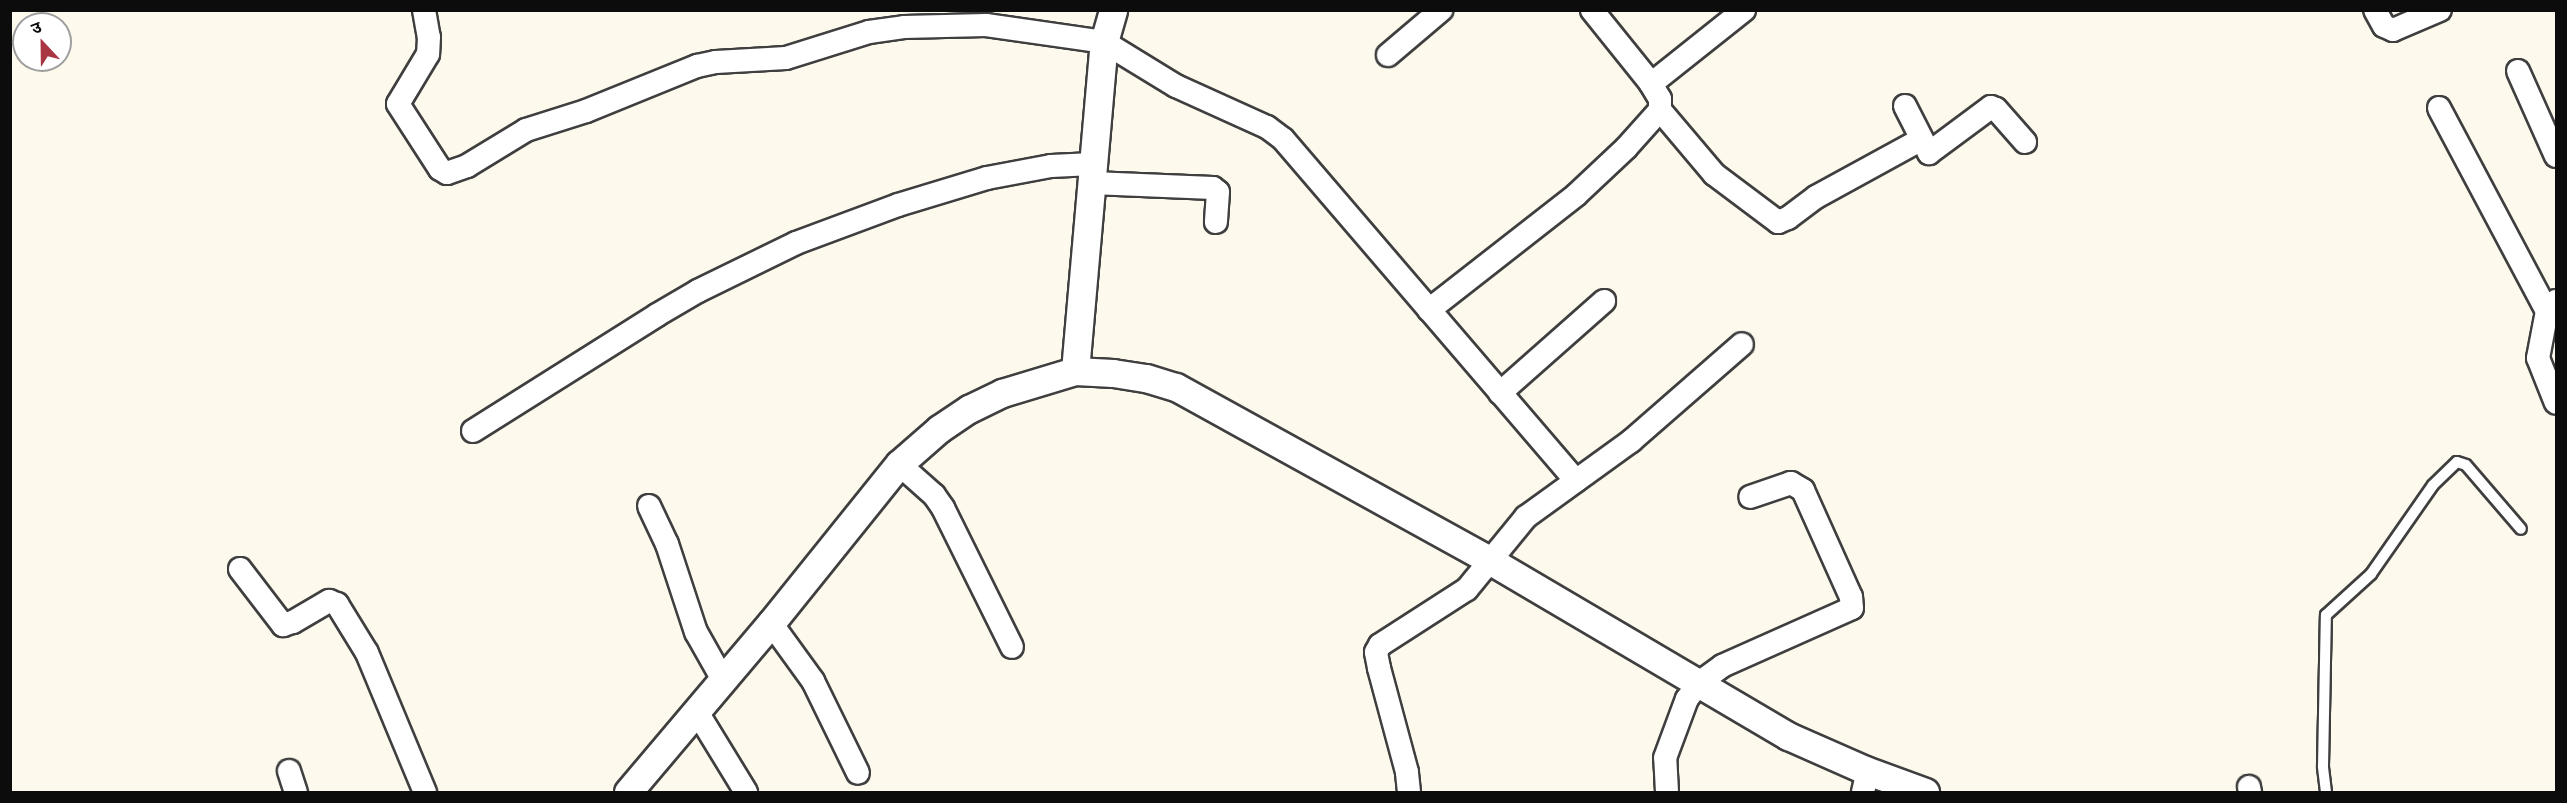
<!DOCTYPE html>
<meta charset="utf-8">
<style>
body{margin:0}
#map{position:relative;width:2567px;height:803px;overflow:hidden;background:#fdf9ed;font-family:"PT Serif","Noto Sans Devanagari",serif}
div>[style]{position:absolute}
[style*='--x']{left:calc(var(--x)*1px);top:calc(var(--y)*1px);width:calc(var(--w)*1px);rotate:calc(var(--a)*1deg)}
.roads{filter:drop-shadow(2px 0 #3f3f3f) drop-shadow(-2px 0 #3f3f3f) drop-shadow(0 2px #3f3f3f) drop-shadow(0 -2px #3f3f3f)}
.service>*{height:10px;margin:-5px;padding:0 5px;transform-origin:5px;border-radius:5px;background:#fff}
.minor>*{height:22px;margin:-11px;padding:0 11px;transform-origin:11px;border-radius:11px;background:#fff}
.tertiary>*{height:27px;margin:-13.5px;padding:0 13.5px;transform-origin:13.5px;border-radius:13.5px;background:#fff}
span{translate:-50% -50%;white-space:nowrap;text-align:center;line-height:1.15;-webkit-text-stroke:6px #fff;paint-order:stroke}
.frame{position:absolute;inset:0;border:12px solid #0c0c0c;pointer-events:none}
.north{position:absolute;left:12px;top:12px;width:60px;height:60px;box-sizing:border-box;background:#fff;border:2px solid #9e9e9e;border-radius:50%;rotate:338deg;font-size:16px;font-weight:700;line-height:24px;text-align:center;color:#0c0c0c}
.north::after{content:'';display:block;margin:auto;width:21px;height:27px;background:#aa3643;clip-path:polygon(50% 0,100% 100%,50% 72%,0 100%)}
</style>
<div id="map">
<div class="roads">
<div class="service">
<i style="--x:2326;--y:792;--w:26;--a:-97"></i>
<i style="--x:2323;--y:766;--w:151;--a:-88.9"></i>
<i style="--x:2326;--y:615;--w:61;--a:-42.3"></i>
<i style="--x:2371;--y:574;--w:108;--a:-55.1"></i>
<i style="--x:2433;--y:485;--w:33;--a:-44"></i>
<i style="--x:2457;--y:462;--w:9;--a:18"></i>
<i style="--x:2466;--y:465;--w:84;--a:49.3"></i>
</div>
<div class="minor">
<i style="--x:424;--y:10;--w:27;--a:80"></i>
<i style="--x:429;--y:37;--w:17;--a:93"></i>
<i style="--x:428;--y:54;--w:58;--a:121"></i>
<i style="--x:398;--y:104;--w:77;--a:57.1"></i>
<i style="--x:440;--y:169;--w:8;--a:30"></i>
<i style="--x:447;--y:173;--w:21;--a:-19"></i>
<i style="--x:467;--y:166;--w:69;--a:-31.4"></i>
<i style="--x:526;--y:130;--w:63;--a:-17.6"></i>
<i style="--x:586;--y:111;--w:120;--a:-22.1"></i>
<i style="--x:697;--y:66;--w:19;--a:-12"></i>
<i style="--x:716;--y:62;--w:70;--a:-3.3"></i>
<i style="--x:786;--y:58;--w:87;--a:-17.4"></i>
<i style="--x:869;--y:32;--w:35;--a:-8"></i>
<i style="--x:904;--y:27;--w:82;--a:-1.4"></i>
<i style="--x:986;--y:25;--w:119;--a:8.2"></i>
<i style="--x:1104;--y:42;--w:84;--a:31.4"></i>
<i style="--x:1176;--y:86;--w:100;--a:24.3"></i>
<i style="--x:1267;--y:127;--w:20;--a:37"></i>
<i style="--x:1283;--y:139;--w:450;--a:49.4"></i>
<i style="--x:2375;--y:10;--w:18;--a:61"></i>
<i style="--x:2384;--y:26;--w:10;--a:24"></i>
<i style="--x:2393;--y:30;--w:51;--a:-23.1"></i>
<i style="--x:1388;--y:55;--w:70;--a:-40.3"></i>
<i style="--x:2518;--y:71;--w:93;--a:65.9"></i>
<i style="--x:1651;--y:84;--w:119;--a:-38.5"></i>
<i style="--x:1905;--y:106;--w:53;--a:62.9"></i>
<i style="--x:1929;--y:153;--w:77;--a:-36.6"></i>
<i style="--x:1991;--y:107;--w:5;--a:22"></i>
<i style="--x:1996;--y:109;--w:44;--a:48.7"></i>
<i style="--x:2439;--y:108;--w:230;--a:62"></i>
<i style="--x:1660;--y:110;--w:84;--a:49.8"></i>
<i style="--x:1714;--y:174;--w:80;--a:36.9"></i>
<i style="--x:1778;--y:222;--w:11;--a:-22"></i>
<i style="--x:1788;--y:218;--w:35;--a:-37"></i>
<i style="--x:1816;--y:197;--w:119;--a:-28.7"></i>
<i style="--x:1092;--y:183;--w:121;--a:2.4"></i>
<i style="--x:1213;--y:188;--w:6;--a:39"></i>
<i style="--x:1218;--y:192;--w:30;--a:94"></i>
<i style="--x:2556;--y:301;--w:13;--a:132"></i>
<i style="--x:2547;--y:311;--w:48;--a:100.8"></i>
<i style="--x:2538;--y:358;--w:48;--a:68.2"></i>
<i style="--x:1429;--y:310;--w:187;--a:-38"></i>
<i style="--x:1576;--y:195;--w:69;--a:-43.2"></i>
<i style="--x:1626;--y:148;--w:51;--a:-48.2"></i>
<i style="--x:1660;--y:110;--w:11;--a:-90"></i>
<i style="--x:1660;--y:99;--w:21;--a:-121"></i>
<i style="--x:1649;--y:81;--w:91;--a:-128.8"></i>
<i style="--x:1500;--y:393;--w:139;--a:-41.5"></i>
<i style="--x:473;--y:431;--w:218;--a:-32.2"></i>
<i style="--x:657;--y:315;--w:48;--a:-30.3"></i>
<i style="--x:698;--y:291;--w:109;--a:-26.1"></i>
<i style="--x:796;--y:243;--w:109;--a:-20.4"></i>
<i style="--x:898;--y:205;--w:93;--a:-16.9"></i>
<i style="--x:987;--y:178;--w:65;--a:-10.6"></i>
<i style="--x:1051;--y:166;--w:42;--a:-2.7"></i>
<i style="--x:899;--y:464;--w:47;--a:41.5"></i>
<i style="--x:934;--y:495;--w:16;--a:55"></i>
<i style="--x:943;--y:508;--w:155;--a:63.6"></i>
<i style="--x:649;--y:506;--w:42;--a:64.7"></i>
<i style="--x:667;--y:544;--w:93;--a:71.8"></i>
<i style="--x:696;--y:632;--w:55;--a:60.6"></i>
<i style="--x:240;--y:569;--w:71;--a:52.5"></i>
<i style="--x:283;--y:625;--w:10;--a:-17"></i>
<i style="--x:293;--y:622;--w:42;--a:-30.3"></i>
<i style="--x:329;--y:601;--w:9;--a:21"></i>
<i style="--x:337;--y:604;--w:57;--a:58.5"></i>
<i style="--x:367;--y:653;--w:151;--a:67.4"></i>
<i style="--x:771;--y:623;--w:72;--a:54.1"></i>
<i style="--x:813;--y:681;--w:102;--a:63.9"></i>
<i style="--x:697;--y:712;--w:94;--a:58.5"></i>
<i style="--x:289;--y:771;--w:22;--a:72"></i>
<i style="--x:2249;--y:787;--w:5;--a:79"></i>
<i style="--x:1409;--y:792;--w:20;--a:-96"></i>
<i style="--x:1407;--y:772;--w:108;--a:-105.1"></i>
<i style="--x:1379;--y:668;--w:16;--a:-101"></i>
<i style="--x:1376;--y:652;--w:8;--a:-60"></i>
<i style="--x:1380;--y:645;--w:103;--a:-32.8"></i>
<i style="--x:1467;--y:589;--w:93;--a:-50.7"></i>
<i style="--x:1526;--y:517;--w:130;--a:-35.9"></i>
<i style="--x:1631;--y:441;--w:147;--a:-41.1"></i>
<i style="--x:1667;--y:792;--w:34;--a:-93"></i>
<i style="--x:1665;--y:758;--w:63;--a:-69.6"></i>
<i style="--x:1687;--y:699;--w:20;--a:-53"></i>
<i style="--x:1699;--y:683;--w:29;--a:-36"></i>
<i style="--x:1722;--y:666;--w:142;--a:-24"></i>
<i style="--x:1852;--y:608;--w:11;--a:-95"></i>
<i style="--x:1851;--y:597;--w:117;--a:-114.2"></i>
<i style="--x:1803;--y:490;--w:14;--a:-150"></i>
<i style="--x:1791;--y:483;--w:43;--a:161.1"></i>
<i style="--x:1863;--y:792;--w:22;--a:-77"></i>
</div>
<div class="tertiary">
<i style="--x:1075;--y:371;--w:330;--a:-85"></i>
<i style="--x:1104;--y:42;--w:33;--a:-74"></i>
<i style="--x:628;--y:792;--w:221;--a:-49.8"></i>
<i style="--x:771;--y:623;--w:204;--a:-51.2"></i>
<i style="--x:899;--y:464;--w:53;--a:-41.2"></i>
<i style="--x:939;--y:429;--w:36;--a:-34"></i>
<i style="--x:969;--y:409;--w:37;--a:-26"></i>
<i style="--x:1002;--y:393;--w:76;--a:-16.8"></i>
<i style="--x:1075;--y:371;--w:38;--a:3"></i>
<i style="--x:1113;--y:373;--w:33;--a:9"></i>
<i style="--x:1146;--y:378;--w:31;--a:17"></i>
<i style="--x:1176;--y:387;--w:358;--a:28.9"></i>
<i style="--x:1489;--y:560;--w:347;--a:30.5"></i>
<i style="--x:1788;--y:736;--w:84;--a:23.8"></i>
<i style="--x:1865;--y:770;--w:64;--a:20.1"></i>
</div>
</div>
<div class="frame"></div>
<div class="north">उ</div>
</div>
